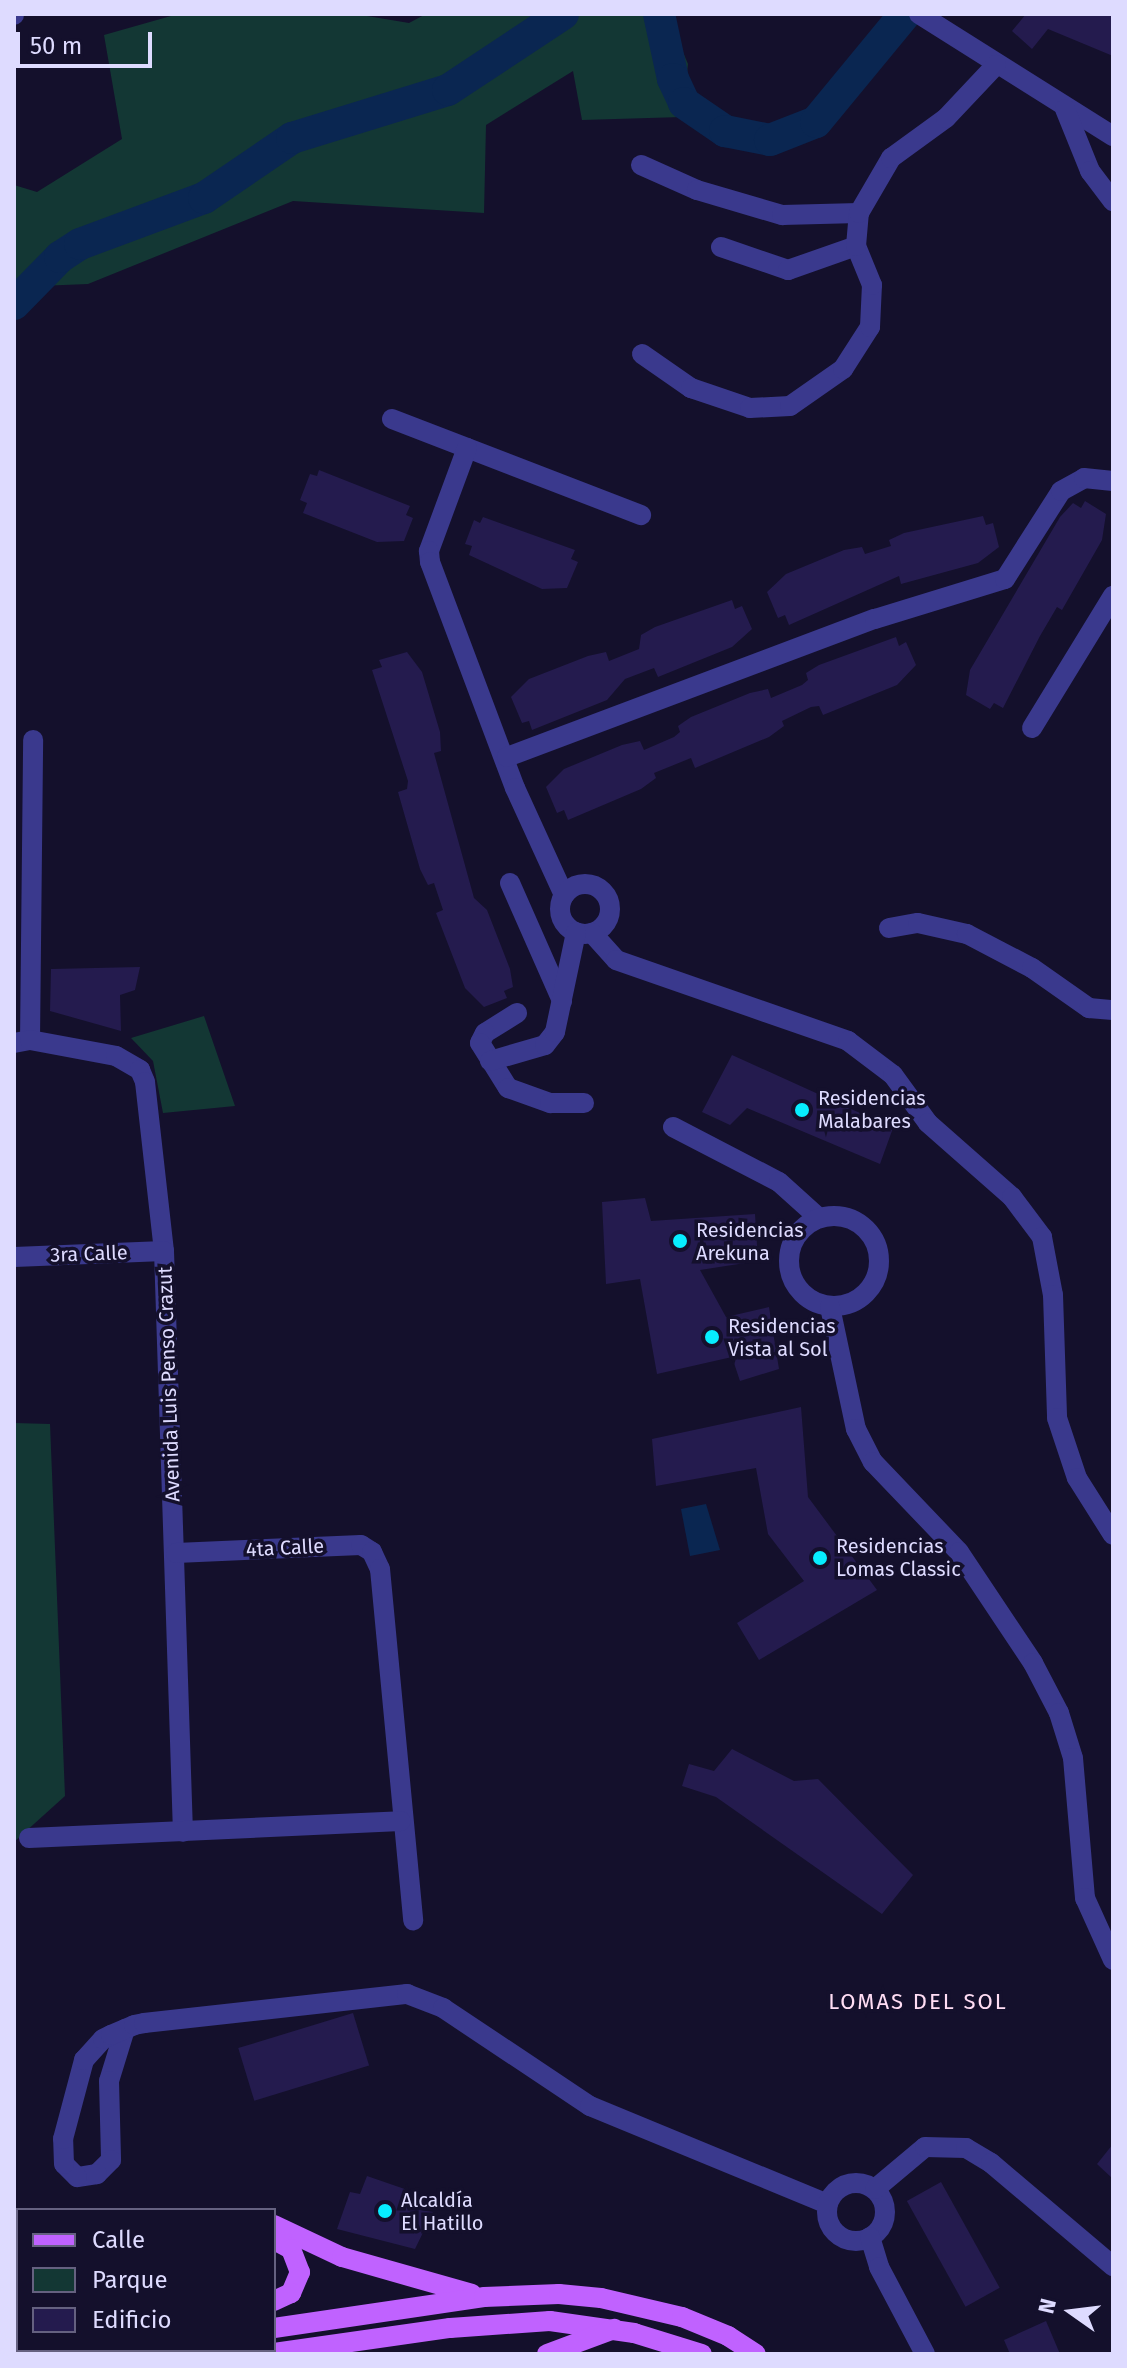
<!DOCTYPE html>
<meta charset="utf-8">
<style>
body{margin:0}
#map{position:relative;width:1127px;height:2368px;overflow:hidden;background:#14102c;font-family:"Fira Sans",sans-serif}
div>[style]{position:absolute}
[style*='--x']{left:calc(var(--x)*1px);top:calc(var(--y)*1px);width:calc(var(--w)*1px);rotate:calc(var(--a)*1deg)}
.green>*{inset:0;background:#133734}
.water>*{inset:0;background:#0a2651}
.river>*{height:32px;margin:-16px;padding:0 16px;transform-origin:16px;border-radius:16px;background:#0a2651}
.building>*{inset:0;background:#241b4e;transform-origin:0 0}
.minor>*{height:20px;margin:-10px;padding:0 10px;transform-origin:10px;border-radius:10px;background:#3a398d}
.minor>.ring{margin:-10px;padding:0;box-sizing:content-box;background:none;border:20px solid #3a398d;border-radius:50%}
.major>*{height:20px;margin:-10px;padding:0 10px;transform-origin:10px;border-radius:10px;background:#c062ff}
.dots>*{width:22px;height:22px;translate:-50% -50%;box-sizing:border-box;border:4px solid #14102c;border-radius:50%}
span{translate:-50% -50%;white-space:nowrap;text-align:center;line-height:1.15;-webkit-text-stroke:7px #14102c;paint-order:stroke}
.poi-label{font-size:20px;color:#dedbff}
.left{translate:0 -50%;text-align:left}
.street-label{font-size:20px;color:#dedbff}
.neighbourhood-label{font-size:22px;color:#ffddf4;letter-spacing:2px}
.frame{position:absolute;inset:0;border:16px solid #dedbff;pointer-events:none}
.legend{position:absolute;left:16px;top:2208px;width:260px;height:144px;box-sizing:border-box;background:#14102c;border:2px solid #656180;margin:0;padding:10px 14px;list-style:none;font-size:24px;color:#dedbff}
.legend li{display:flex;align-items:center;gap:16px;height:40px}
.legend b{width:40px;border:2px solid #656180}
.north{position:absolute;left:1031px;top:2272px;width:80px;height:80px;-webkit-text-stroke:6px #14102c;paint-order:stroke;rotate:284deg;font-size:22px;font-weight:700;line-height:32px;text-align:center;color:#dedbff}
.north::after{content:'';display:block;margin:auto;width:28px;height:36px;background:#dedbff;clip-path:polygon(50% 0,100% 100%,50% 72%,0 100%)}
.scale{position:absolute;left:16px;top:32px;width:136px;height:36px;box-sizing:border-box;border:4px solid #dedbff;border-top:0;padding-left:10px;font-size:24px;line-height:28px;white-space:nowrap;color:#dedbff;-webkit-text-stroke:6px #14102c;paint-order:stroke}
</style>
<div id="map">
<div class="green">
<i style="clip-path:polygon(178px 14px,355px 14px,409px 23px,426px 14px,667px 14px,688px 64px,682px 117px,582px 120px,573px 71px,486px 125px,484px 213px,293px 201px,88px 284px,14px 287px,14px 185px,37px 192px,122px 139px,104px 35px)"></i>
<i style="clip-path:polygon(204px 1016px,235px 1106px,163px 1113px,153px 1061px,131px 1038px)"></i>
<i style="clip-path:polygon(14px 1423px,50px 1424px,65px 1796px,14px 1842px)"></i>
</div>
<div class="water">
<i style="clip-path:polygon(706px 1504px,720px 1550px,690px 1556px,681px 1509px)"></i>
</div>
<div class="river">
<i style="--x:659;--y:14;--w:66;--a:77.8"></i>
<i style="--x:673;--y:79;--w:26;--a:65"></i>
<i style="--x:684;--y:103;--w:50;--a:34.3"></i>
<i style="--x:725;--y:131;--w:46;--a:11.3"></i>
<i style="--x:770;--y:140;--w:49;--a:-21.4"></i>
<i style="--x:816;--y:122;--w:140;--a:-50.5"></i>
<i style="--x:14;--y:304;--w:66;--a:-45.6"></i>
<i style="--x:60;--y:257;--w:24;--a:-33"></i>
<i style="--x:80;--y:244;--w:132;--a:-20.4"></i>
<i style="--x:204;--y:198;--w:107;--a:-34.3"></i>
<i style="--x:292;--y:138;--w:163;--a:-17.1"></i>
<i style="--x:448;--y:90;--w:138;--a:-33.5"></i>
</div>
<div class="building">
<i style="clip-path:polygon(1026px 14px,1113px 14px,1113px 56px,1048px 29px,1032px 49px,1012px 31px)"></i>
<i style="clip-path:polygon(319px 470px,410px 506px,406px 515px,413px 518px,404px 541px,377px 542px,303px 513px,307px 503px,300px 500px,310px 474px,317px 476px)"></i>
<i style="clip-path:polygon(1085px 501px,1106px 514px,1102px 540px,1062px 610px,1057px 607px,1040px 636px,1003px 708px,994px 703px,990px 709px,966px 695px,970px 670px,1060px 517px,1073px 503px,1081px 508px)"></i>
<i style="clip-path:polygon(983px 516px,986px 525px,993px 523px,999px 547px,978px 563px,901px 584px,899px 576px,789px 625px,785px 615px,778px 618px,767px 592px,786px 574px,844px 550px,862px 547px,865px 554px,891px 546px,889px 540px,904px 533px)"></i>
<i style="clip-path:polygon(483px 517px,575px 550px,571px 559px,578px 562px,567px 588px,542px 589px,469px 555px,472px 546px,465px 544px,474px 520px,480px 523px)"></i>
<i style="clip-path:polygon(732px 600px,735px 609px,742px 606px,752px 629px,732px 647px,658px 677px,654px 668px,625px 679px,607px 700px,532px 730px,529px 721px,522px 723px,511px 697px,529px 679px,588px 656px,606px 652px,609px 661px,639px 649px,641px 635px,655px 627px)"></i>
<i style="clip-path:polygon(896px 637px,899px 646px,906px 642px,916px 665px,897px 685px,823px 715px,819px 706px,811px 707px,782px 721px,784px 726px,769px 737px,695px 768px,691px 758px,654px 773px,656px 778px,641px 789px,568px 820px,564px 810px,557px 813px,546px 787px,564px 769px,622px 745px,640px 741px,644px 750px,674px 737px,680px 732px,678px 726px,691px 717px,750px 693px,768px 689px,771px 698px,802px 685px,808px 680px,806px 673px,819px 665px)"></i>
<i style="clip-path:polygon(407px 652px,422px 672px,440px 732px,441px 751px,434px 753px,474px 898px,487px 910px,510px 969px,513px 987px,504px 991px,507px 998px,484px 1007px,465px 988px,436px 913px,443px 910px,434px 883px,428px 885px,420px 869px,398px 792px,407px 789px,408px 781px,372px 670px,382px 667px,379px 660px)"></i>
<i style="clip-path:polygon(140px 967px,135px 990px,120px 995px,121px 1031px,50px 1011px,51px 969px)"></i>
<i style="clip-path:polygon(732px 1055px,893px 1128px,880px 1164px,747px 1108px,730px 1125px,702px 1112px)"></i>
<i style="clip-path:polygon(645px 1198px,651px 1221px,755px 1214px,758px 1261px,700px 1270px,726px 1317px,769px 1307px,779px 1369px,740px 1381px,732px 1357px,657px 1374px,640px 1279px,606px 1284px,602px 1202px)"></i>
<i style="clip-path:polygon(801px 1407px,808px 1497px,877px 1590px,759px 1660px,737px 1623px,804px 1581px,768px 1534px,756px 1468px,656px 1486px,652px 1439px)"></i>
<i style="clip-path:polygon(732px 1749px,794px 1781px,818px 1779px,913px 1875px,882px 1914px,716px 1797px,682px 1786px,689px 1764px,714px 1771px)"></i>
<i style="left:353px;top:2013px;width:55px;height:120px;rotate:73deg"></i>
<i style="clip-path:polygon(1113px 2144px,1113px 2179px,1097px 2164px)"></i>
<i style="clip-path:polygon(367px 2176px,425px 2196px,420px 2210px,433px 2212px,415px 2249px,337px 2229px,350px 2192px,360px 2194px)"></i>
<i style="left:941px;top:2182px;width:121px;height:39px;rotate:61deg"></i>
<i style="clip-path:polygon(1046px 2321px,1060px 2354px,1010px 2354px,1004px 2340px)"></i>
</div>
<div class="minor">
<i style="--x:919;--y:14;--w:229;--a:32.2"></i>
<i style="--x:14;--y:15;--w:1;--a:-90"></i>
<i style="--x:1065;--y:109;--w:67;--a:68"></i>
<i style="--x:1090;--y:171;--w:38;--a:53"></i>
<i style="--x:641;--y:165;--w:61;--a:24.1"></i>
<i style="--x:697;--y:190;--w:89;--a:16.4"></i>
<i style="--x:782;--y:215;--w:77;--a:-1.5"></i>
<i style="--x:721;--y:247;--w:71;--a:18.9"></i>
<i style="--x:788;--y:270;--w:72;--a:-19.4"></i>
<i style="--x:642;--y:354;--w:60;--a:34.8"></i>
<i style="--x:691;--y:388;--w:62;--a:18.7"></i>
<i style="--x:750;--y:408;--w:40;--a:-2.9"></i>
<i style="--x:790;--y:406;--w:65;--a:-34.9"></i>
<i style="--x:843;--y:369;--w:50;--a:-57.3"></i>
<i style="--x:870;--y:327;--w:42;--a:-87.3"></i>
<i style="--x:872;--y:285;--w:42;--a:-112.3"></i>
<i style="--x:856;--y:246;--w:33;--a:-85"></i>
<i style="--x:859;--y:213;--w:64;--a:-59.8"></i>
<i style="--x:891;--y:158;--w:68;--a:-36"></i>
<i style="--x:946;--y:118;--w:73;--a:-46.7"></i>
<i style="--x:392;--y:419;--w:267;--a:21.1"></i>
<i style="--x:467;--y:448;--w:110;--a:110.3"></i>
<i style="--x:429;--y:551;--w:11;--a:85"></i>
<i style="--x:430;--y:562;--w:241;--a:69.4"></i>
<i style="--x:515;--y:788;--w:118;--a:65.4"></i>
<i style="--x:1032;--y:728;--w:155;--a:-58.5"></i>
<i style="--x:507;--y:757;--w:393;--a:-20.6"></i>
<i style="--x:875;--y:619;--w:136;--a:-17.1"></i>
<i style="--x:1005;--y:579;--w:104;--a:-57.5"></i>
<i style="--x:1061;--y:491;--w:26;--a:-29"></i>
<i style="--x:1084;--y:478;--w:29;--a:6"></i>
<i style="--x:510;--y:883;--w:129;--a:66.2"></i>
<i class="ring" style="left:560px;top:884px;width:30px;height:30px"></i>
<i style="--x:889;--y:928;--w:29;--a:-10"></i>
<i style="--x:918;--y:923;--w:50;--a:12.7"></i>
<i style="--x:967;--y:934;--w:73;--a:27.6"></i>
<i style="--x:1032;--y:968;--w:70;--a:35.1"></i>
<i style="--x:1089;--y:1008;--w:24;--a:5"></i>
<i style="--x:592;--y:933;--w:36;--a:48"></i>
<i style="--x:616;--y:960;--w:246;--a:19.2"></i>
<i style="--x:848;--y:1041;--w:56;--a:37.1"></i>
<i style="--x:893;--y:1075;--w:59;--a:53.9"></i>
<i style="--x:928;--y:1123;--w:112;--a:41.4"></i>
<i style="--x:1012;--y:1197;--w:50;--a:53.1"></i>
<i style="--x:1042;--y:1237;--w:59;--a:79.3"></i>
<i style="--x:1053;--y:1295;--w:123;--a:88.1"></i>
<i style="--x:1057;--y:1418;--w:63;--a:71.6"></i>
<i style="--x:1077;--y:1478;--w:67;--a:57.7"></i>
<i style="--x:517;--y:1013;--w:38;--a:148"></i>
<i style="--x:485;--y:1033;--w:11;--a:117"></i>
<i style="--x:480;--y:1043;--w:53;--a:58.1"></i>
<i style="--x:508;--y:1088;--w:45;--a:19.7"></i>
<i style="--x:550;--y:1103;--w:34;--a:0"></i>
<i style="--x:30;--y:1040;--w:300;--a:-89.4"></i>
<i style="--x:14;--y:1043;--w:16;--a:-11"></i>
<i style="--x:30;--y:1040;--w:87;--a:10.5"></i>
<i style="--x:116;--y:1056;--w:28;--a:30"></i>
<i style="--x:140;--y:1070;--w:13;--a:67"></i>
<i style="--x:145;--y:1082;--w:170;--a:83.6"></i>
<i style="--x:164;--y:1251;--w:581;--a:88.13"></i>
<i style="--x:490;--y:1061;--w:57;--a:-16.2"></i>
<i style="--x:545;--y:1045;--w:16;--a:-52"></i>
<i style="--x:555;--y:1032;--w:102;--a:-78.1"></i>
<i style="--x:673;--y:1127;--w:119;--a:27.4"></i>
<i style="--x:779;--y:1182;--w:54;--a:42"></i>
<i class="ring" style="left:789px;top:1216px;width:70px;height:70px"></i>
<i style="--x:14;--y:1257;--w:150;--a:-2.3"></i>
<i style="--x:830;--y:1307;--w:125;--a:78"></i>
<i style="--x:856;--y:1429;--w:37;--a:63"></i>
<i style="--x:873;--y:1462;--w:124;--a:46.3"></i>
<i style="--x:959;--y:1552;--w:133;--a:56.3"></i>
<i style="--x:1033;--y:1663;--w:56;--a:62.5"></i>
<i style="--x:1059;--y:1713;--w:47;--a:72.7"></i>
<i style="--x:1073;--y:1758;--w:141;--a:85.1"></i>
<i style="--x:1085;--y:1898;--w:68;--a:65.7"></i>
<i style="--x:176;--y:1553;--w:185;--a:-2.5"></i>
<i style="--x:361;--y:1545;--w:13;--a:32"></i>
<i style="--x:372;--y:1552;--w:19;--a:65"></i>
<i style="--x:380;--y:1569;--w:353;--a:84.6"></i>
<i style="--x:29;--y:1838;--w:372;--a:-2.6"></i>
<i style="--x:125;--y:2029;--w:54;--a:107.1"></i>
<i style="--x:109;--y:2081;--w:79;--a:88.5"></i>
<i style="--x:111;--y:2160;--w:20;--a:135"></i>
<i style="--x:97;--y:2174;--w:20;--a:171"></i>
<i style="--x:77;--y:2177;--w:18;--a:-135"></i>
<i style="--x:64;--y:2164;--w:25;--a:-92"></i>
<i style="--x:63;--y:2139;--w:82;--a:-75.1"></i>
<i style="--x:84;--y:2060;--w:28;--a:-48"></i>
<i style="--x:103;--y:2039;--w:9;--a:-27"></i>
<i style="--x:111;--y:2035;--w:25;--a:-23"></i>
<i style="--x:134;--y:2025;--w:10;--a:-11"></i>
<i style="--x:144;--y:2023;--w:265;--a:-6.3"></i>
<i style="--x:407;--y:1994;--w:39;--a:21"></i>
<i style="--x:443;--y:2008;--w:177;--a:33.7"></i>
<i style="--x:590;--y:2106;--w:257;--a:22.4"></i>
<i class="ring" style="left:827px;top:2183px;width:38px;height:38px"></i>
<i style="--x:875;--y:2189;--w:65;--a:-40"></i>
<i style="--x:925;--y:2147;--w:41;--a:1.4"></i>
<i style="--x:966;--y:2148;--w:29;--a:31"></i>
<i style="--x:991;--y:2163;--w:160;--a:40.2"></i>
<i style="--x:870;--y:2237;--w:31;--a:73"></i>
<i style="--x:879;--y:2267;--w:98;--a:62.1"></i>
</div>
<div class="major">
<i style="--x:274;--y:2225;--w:75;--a:25.2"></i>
<i style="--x:342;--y:2257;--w:135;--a:15.9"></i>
<i style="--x:274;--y:2240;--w:19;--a:28"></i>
<i style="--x:291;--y:2249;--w:25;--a:69"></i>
<i style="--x:300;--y:2272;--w:23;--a:113"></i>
<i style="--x:291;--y:2293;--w:19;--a:155"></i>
<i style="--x:274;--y:2328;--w:212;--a:-8.4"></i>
<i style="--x:484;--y:2297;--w:75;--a:-2.3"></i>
<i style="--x:559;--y:2294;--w:42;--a:5.4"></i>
<i style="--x:601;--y:2298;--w:83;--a:13.2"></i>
<i style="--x:682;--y:2317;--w:50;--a:22.4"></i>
<i style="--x:728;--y:2336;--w:33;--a:33"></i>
<i style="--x:108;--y:2354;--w:16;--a:-15"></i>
<i style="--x:188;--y:2354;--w:4;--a:-76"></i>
<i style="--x:203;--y:2354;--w:4;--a:-76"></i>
<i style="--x:267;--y:2354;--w:185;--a:-8.1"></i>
<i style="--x:450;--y:2328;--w:100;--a:-4"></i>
<i style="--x:550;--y:2321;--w:85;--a:8.1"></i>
<i style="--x:634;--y:2333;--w:71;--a:17.2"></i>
<i style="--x:547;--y:2354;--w:72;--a:-20.5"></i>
</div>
<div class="dots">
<i style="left:802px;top:1110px;background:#07edff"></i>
<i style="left:680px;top:1241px;background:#07edff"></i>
<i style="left:712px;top:1337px;background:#07edff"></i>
<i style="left:820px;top:1558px;background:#07edff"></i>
<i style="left:385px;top:2211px;background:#07edff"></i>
</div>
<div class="poi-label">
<span class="left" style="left:818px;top:1110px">Residencias<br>Malabares</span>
<span class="left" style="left:696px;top:1242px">Residencias<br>Arekuna</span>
<span class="left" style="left:728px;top:1338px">Residencias<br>Vista al Sol</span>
<span class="left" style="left:836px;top:1558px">Residencias<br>Lomas Classic</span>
<span class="left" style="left:401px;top:2212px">Alcaldía<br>El Hatillo</span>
</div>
<div class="street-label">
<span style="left:89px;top:1254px;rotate:-2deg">3ra Calle</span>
<span style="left:169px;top:1384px;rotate:-92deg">Avenida Luis Penso Crazut</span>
<span style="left:285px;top:1548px;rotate:-3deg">4ta Calle</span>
</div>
<div class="neighbourhood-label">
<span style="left:918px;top:2002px">LOMAS DEL SOL</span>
</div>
<div class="frame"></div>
<ul class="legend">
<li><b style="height:10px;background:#c062ff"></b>Calle</li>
<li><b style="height:22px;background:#133734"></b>Parque</li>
<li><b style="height:22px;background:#241b4e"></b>Edificio</li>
</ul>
<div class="north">N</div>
<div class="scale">50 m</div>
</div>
